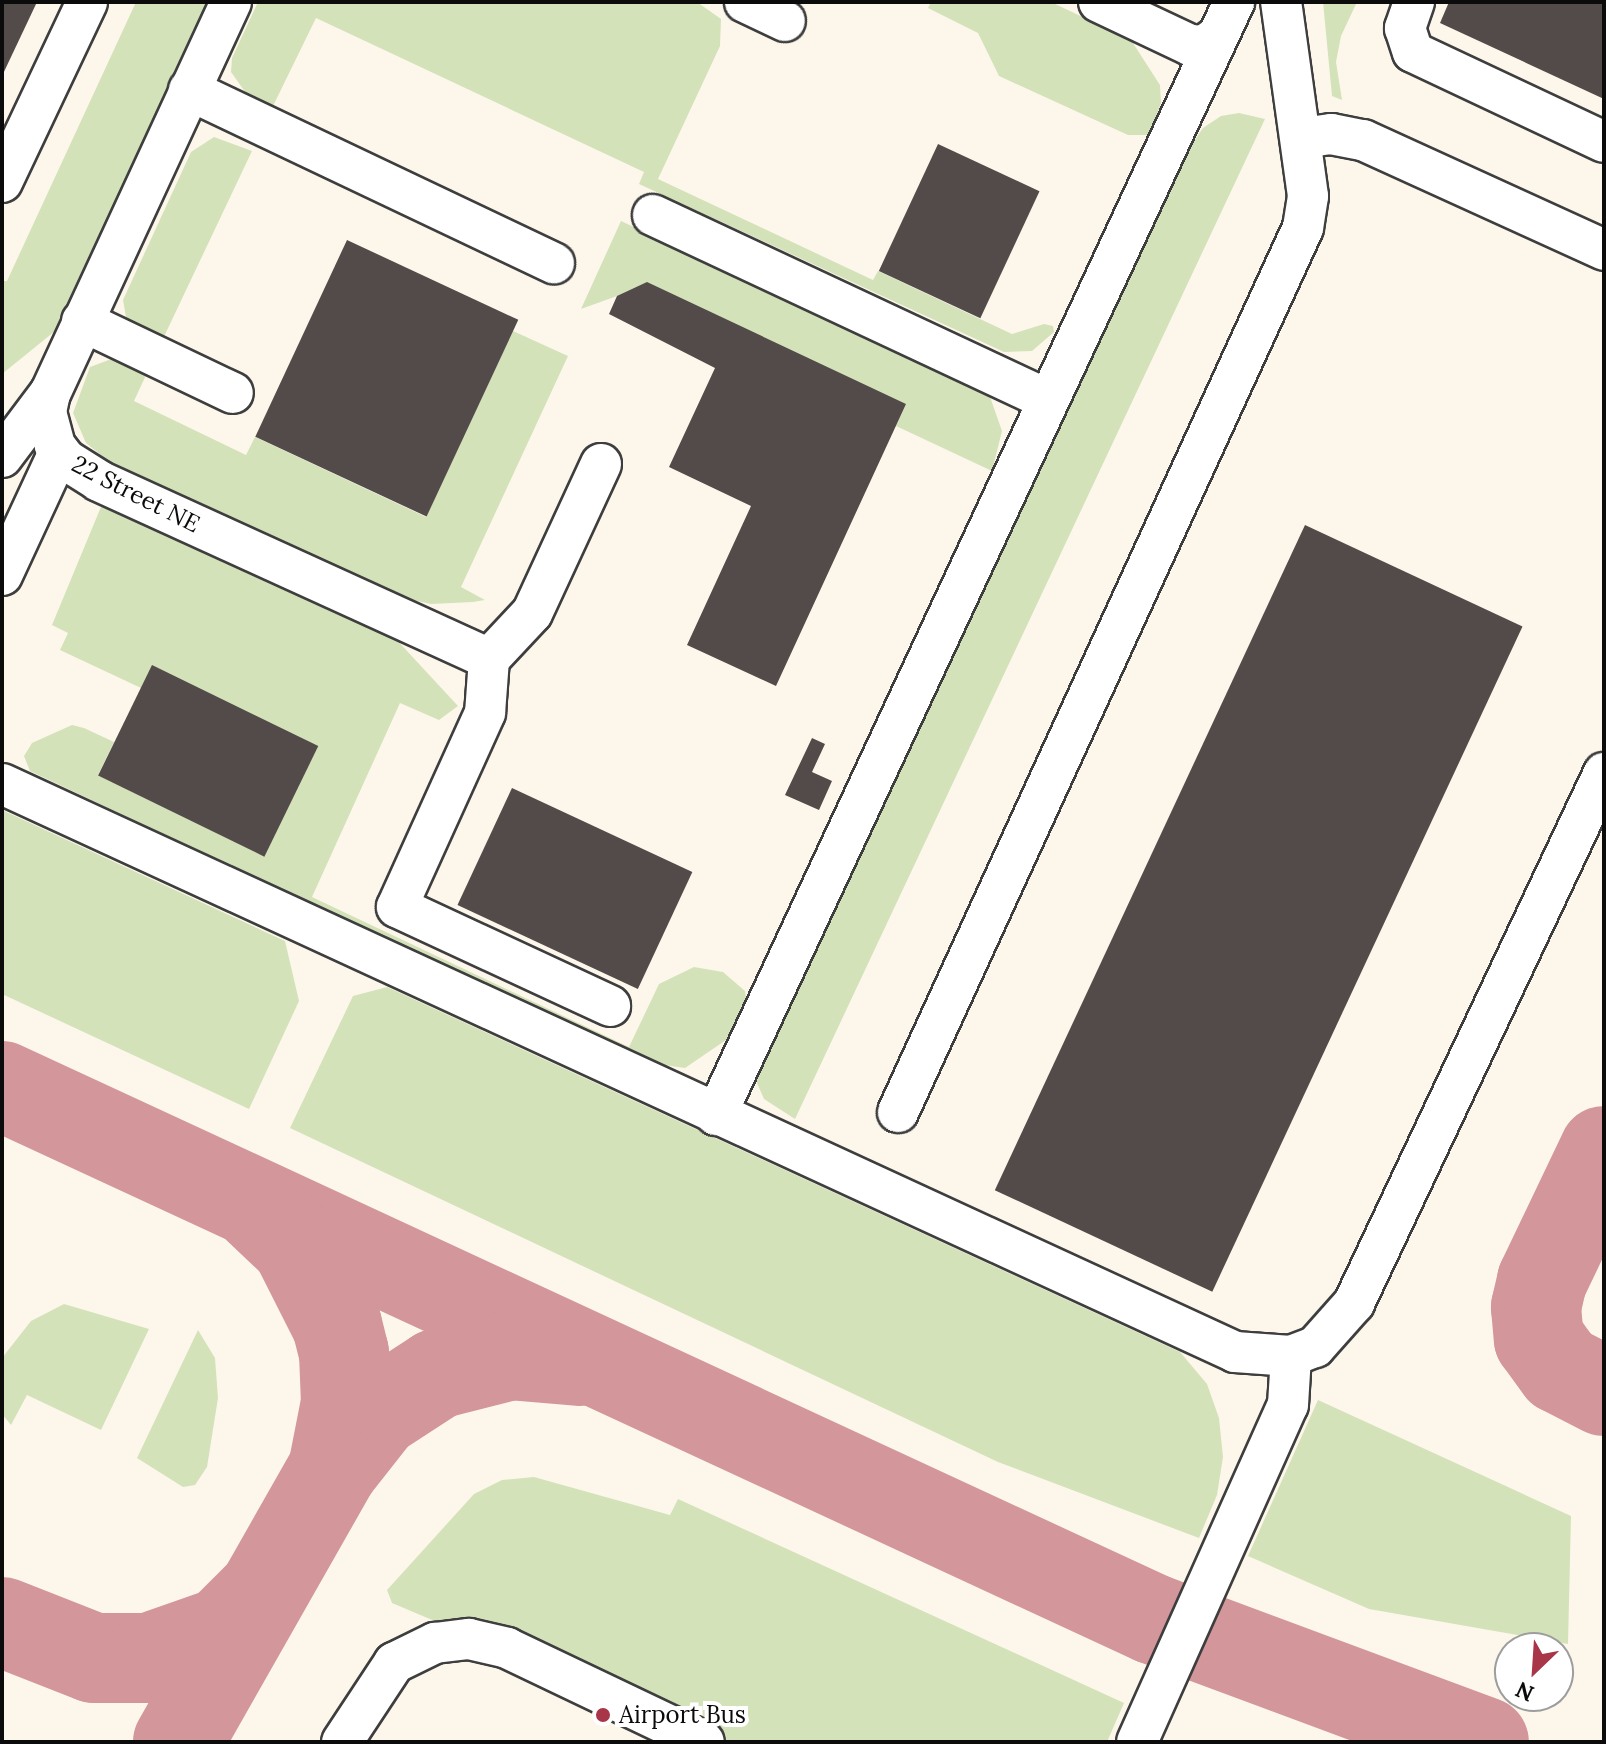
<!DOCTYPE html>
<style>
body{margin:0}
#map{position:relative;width:1606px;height:1744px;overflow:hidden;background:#fdf7eb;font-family:Lora,serif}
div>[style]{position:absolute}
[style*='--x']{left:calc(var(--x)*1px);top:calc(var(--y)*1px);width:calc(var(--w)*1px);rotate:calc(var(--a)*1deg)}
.green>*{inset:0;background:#d4e2ba}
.taxiway>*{height:90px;margin:-45px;padding:0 45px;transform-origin:45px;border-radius:45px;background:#d3969a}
.building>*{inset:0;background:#524b49;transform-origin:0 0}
.roads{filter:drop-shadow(2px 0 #3e3e3e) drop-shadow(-2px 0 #3e3e3e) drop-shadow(0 2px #3e3e3e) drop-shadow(0 -2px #3e3e3e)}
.minor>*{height:40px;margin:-20px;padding:0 20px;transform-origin:20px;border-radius:20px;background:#fff}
.dots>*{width:22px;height:22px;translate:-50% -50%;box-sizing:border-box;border:4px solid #fff;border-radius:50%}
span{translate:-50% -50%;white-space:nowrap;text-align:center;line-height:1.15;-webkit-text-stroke:8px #fff;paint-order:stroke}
.street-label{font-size:24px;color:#0b0b0b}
.poi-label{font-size:24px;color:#0b0b0b}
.left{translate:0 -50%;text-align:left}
.frame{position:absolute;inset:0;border:4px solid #0b0b0b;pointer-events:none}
.north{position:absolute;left:1494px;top:1632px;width:80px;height:80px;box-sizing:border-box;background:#fff;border:2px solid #9d9d9d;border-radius:50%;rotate:205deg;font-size:22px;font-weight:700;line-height:32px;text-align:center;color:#0b0b0b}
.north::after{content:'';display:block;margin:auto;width:28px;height:36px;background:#a93548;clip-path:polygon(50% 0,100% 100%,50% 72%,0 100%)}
</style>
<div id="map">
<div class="green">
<i style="clip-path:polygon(136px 2px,209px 2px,60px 327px,2px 374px,2px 281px,7px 281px)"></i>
<i style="clip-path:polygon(258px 2px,697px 2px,721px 19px,720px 46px,658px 179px,873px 280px,878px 271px,1012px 334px,1044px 324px,1053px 326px,1054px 332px,1032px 351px,1004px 352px,639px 184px,644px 172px,316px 18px,273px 106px,248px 96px,231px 72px,232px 58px)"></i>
<i style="clip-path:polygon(931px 2px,1051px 2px,1131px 40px,1160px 85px,1161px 103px,1150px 135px,1128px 135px,999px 76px,978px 33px,928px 8px)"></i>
<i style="clip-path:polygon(1323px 2px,1357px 2px,1341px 36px,1336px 62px,1342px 100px,1332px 96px)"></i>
<i style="clip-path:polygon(1239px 113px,1265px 119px,795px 1119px,764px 1099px,757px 1083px,758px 1064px,1187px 151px,1203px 128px,1221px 116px)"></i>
<i style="clip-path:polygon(214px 137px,252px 151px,161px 343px,127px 323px,123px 300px,191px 152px)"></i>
<i style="clip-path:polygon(621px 221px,989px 394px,1002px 431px,992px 471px,896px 426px,906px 404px,617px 296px,581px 309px)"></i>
<i style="clip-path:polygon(513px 331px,568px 356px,461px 587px,485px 600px,473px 602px,431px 604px,408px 599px,107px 460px,86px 443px,73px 413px,90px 367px,114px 358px,147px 373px,134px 401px,246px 455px,255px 437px,426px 517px)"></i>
<i style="clip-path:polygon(103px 502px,395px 638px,458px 706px,439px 720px,400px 703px,312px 897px,629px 1047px,659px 984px,694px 967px,723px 972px,745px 991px,746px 998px,726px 1040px,685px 1068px,650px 1063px,30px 771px,24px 756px,32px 743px,72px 725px,84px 728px,114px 742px,98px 775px,264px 856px,317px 748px,141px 688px,60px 650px,68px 633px,52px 625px)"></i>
<i style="clip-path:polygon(2px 810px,285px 941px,299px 1001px,249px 1109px,2px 994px)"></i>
<i style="clip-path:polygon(387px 987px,1180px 1352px,1207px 1384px,1219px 1418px,1223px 1457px,1217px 1495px,1199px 1538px,998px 1462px,290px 1128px,353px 996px)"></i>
<i style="clip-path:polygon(64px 1304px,149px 1329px,101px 1430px,27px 1395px,11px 1425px,2px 1414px,2px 1358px,31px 1321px)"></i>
<i style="clip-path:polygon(198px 1330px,215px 1358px,218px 1398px,207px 1467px,195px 1485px,183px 1487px,137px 1458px)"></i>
<i style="clip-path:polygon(1318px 1400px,1571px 1516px,1568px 1644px,1369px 1609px,1248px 1556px)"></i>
<i style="clip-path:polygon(534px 1477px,670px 1515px,678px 1499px,1124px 1703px,1107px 1742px,725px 1742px,497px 1632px,444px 1625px,392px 1603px,387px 1590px,474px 1494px,502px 1480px)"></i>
</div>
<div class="taxiway">
<i style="--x:2;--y:1086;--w:1268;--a:24.85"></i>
<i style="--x:1153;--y:1619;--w:353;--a:20.4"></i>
<i style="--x:1604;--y:1151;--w:144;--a:115.5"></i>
<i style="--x:1542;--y:1281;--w:27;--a:103"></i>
<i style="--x:1536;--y:1307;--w:32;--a:85"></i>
<i style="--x:1539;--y:1339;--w:37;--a:54"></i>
<i style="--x:1561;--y:1369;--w:48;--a:27.1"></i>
<i style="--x:258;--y:1208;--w:52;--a:43.5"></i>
<i style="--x:296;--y:1244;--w:91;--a:63.2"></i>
<i style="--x:337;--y:1325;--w:29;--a:76"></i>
<i style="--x:344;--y:1353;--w:50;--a:87.7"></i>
<i style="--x:346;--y:1403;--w:67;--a:101.1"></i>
<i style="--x:333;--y:1469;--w:71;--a:-51.8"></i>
<i style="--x:377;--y:1413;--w:72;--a:-33"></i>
<i style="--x:437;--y:1374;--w:76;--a:-14.4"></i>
<i style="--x:511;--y:1355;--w:69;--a:5"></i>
<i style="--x:2;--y:1622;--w:99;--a:21.4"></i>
<i style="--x:94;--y:1658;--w:55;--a:0"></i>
<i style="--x:149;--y:1658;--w:78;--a:-19.4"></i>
<i style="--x:223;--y:1632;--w:52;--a:-45"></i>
<i style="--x:178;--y:1742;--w:314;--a:-60.4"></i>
</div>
<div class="building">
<i style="clip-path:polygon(2px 2px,37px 2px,2px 76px)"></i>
<i style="clip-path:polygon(1449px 2px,1604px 2px,1604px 99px,1440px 23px)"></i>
<i style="left:938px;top:144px;width:112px;height:140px;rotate:25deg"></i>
<i style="left:347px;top:240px;width:189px;height:217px;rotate:25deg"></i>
<i style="clip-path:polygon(647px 282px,906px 404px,776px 686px,687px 645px,751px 506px,669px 467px,715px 368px,609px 314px,617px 296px)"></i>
<i style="left:1305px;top:525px;width:240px;height:734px;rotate:25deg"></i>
<i style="left:152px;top:665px;width:185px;height:123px;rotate:26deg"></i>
<i style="clip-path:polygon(812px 738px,825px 744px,812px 772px,832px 781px,819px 810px,785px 795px)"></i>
<i style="left:512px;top:788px;width:199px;height:129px;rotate:25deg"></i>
</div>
<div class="roads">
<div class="minor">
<i style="--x:231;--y:2;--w:431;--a:114.8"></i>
<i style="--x:50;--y:393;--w:19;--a:102"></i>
<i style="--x:46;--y:412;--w:35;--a:75"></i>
<i style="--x:55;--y:446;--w:18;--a:52"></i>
<i style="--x:66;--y:460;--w:39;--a:32"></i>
<i style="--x:99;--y:481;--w:429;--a:24.5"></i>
<i style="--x:745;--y:2;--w:44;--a:25.4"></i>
<i style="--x:1099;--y:2;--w:101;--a:25.3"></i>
<i style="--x:1190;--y:45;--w:14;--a:4"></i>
<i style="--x:1204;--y:46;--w:17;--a:-36"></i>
<i style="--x:1414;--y:2;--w:28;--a:109"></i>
<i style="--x:1405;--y:28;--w:25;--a:72"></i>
<i style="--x:1413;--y:52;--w:211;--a:25.2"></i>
<i style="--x:189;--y:90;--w:404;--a:25.4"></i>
<i style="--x:1302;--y:138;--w:29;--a:-8"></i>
<i style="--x:1331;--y:134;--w:33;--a:11"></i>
<i style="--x:1363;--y:140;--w:265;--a:24.5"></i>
<i style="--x:2;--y:182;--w:199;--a:-64.7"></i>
<i style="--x:653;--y:215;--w:436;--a:25.1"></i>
<i style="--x:82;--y:321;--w:167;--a:25.5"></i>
<i style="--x:2;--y:457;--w:80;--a:-53.1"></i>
<i style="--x:601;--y:464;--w:164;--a:114.8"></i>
<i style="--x:532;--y:613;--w:63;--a:133.1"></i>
<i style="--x:489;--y:659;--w:54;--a:94.2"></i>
<i style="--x:485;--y:713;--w:213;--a:114.4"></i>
<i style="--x:397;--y:907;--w:235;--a:24.9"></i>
<i style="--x:2;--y:575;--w:136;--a:-65.1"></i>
<i style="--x:2;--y:784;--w:1358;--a:24.73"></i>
<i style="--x:1235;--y:1352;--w:56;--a:4.1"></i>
<i style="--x:898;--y:1112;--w:972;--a:-65.39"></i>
<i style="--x:1303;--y:228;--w:32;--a:-81"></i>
<i style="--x:1308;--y:196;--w:196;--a:-97.9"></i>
<i style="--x:716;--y:1115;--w:1228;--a:-65.04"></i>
<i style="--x:342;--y:1742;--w:95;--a:-56.6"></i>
<i style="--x:394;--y:1663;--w:46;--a:-26"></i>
<i style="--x:435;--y:1643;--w:34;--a:-7"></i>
<i style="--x:469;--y:1639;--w:39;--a:13"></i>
<i style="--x:507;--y:1648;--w:218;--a:25.5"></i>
<i style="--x:1137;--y:1742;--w:369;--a:-65.9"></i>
<i style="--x:1288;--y:1405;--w:49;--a:-86.5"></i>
<i style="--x:1291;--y:1356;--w:26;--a:-21"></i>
<i style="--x:1315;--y:1347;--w:59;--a:-48.4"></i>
<i style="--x:1354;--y:1303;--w:586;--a:-64.75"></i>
</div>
</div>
<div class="dots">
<i style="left:603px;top:1715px;background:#a93548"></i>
</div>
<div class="street-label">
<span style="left:136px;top:494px;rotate:27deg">22 Street NE</span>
</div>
<div class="poi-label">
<span class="left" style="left:619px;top:1715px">Airport Bus</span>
</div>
<div class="frame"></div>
<div class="north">N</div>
</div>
